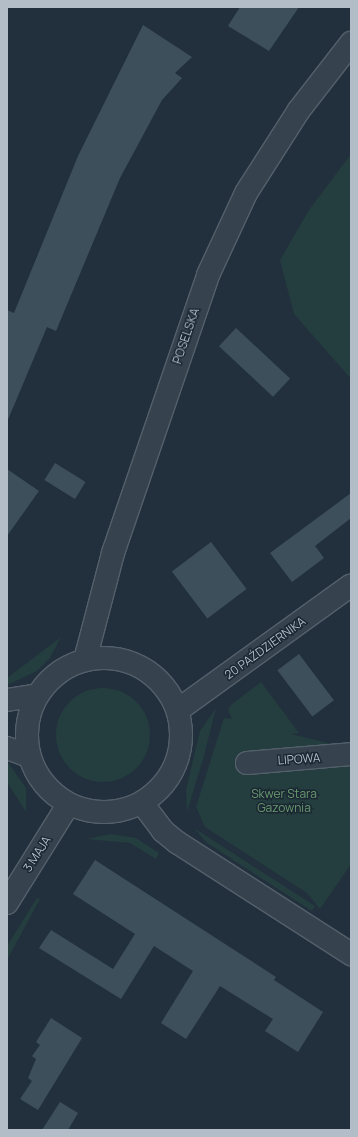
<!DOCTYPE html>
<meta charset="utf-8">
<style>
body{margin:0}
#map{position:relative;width:358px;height:1137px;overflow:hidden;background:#22303d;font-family:Manrope,sans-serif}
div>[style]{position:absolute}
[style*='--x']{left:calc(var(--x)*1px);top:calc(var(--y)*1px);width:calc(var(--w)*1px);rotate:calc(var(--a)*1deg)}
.green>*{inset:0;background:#243d3e}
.round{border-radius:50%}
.building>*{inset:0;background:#3e4f5c;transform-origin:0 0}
.roads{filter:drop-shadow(1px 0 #54606b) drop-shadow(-1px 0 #54606b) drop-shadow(0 1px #54606b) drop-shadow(0 -1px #54606b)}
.minor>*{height:22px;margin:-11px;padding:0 11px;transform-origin:11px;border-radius:11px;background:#36424d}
.tertiary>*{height:22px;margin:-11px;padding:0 11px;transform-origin:11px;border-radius:11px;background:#36424d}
.tertiary>.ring{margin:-11px;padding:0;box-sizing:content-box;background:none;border:22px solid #36424d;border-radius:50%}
span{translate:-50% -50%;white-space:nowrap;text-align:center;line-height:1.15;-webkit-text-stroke:3px #1b2732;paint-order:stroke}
.street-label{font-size:12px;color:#b2bdc8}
.park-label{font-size:12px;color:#689a6f}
.frame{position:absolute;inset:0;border:8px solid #b2bdc8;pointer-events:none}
</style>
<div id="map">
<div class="green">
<i style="clip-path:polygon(351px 154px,351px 379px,294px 314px,280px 260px,309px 210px)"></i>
<i style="clip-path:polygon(61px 637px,50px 658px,37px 671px,7px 685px,7px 678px)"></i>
<i style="clip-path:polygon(261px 682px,299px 733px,291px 734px,351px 749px,351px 864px,320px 909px,307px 893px,205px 827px,196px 807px,224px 718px,232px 719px,228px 710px,231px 705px)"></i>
<i class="round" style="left:56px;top:688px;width:94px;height:94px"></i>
<i style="clip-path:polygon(216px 708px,203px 759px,187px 812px,186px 790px,200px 731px)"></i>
<i style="clip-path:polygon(7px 761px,26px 788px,26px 812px,7px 782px)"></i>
<i style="clip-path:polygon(194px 828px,315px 906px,312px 911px,207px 843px)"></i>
<i style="clip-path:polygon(110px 834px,136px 838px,159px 853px,156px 859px,130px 843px,87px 839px)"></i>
<i style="clip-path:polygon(37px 898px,40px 899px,7px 960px,7px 946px)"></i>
</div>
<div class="building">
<i style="clip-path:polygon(240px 7px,299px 7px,269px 51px,228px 26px)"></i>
<i style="clip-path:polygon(143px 25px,192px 57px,175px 73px,182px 78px,162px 100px,120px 178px,56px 331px,47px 327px,7px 422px,7px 310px,14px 313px,78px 156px)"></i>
<i style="left:236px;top:328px;width:74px;height:25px;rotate:43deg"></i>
<i style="left:55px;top:463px;width:36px;height:20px;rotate:32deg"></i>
<i style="clip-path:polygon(7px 469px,39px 491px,7px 536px)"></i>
<i style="clip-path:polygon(351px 493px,351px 518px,315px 546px,324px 558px,292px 582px,270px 553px)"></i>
<i style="left:211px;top:542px;width:59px;height:49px;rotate:53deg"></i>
<i style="left:299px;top:654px;width:58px;height:27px;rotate:53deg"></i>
<i style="clip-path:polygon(95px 860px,276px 977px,274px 980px,323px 1012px,298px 1052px,265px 1031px,273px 1019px,220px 986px,186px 1039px,161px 1023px,193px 971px,154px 946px,121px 999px,39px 948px,51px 930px,113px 969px,135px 934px,73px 894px)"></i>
<i style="clip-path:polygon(51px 1018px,82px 1038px,38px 1110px,20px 1099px,32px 1081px,28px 1078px,36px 1059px,32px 1056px,40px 1045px,36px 1042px)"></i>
<i style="clip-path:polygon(60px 1102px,78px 1113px,68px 1130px,42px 1130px)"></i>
</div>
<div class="roads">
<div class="minor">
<i style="--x:178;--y:710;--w:213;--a:-35.8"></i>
<i style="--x:247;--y:763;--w:104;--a:-4.9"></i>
<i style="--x:142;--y:803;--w:35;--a:53"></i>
<i style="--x:163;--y:831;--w:19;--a:39"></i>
<i style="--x:178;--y:843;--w:206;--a:32.7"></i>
</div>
<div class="tertiary">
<i class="ring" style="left:27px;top:658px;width:132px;height:132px"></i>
<i style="--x:85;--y:660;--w:111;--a:-75.3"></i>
<i style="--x:113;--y:553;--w:294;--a:-71.1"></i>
<i style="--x:208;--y:275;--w:90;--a:-65.1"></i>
<i style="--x:246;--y:193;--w:98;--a:-57.4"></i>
<i style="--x:299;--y:110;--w:85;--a:-52.2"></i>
<i style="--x:7;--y:700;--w:30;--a:-9"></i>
<i style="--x:7;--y:748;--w:23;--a:20"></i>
<i style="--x:7;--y:903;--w:115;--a:-58.1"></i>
</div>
</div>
<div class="street-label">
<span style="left:186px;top:336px;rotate:-71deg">POSELSKA</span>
<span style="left:265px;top:648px;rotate:-36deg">20 PAŹDZIERNIKA</span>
<span style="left:299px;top:759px;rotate:-4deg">LIPOWA</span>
<span style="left:37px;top:854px;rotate:-57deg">3 MAJA</span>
</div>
<div class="park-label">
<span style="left:284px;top:801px">Skwer Stara<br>Gazownia</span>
</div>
<div class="frame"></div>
</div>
